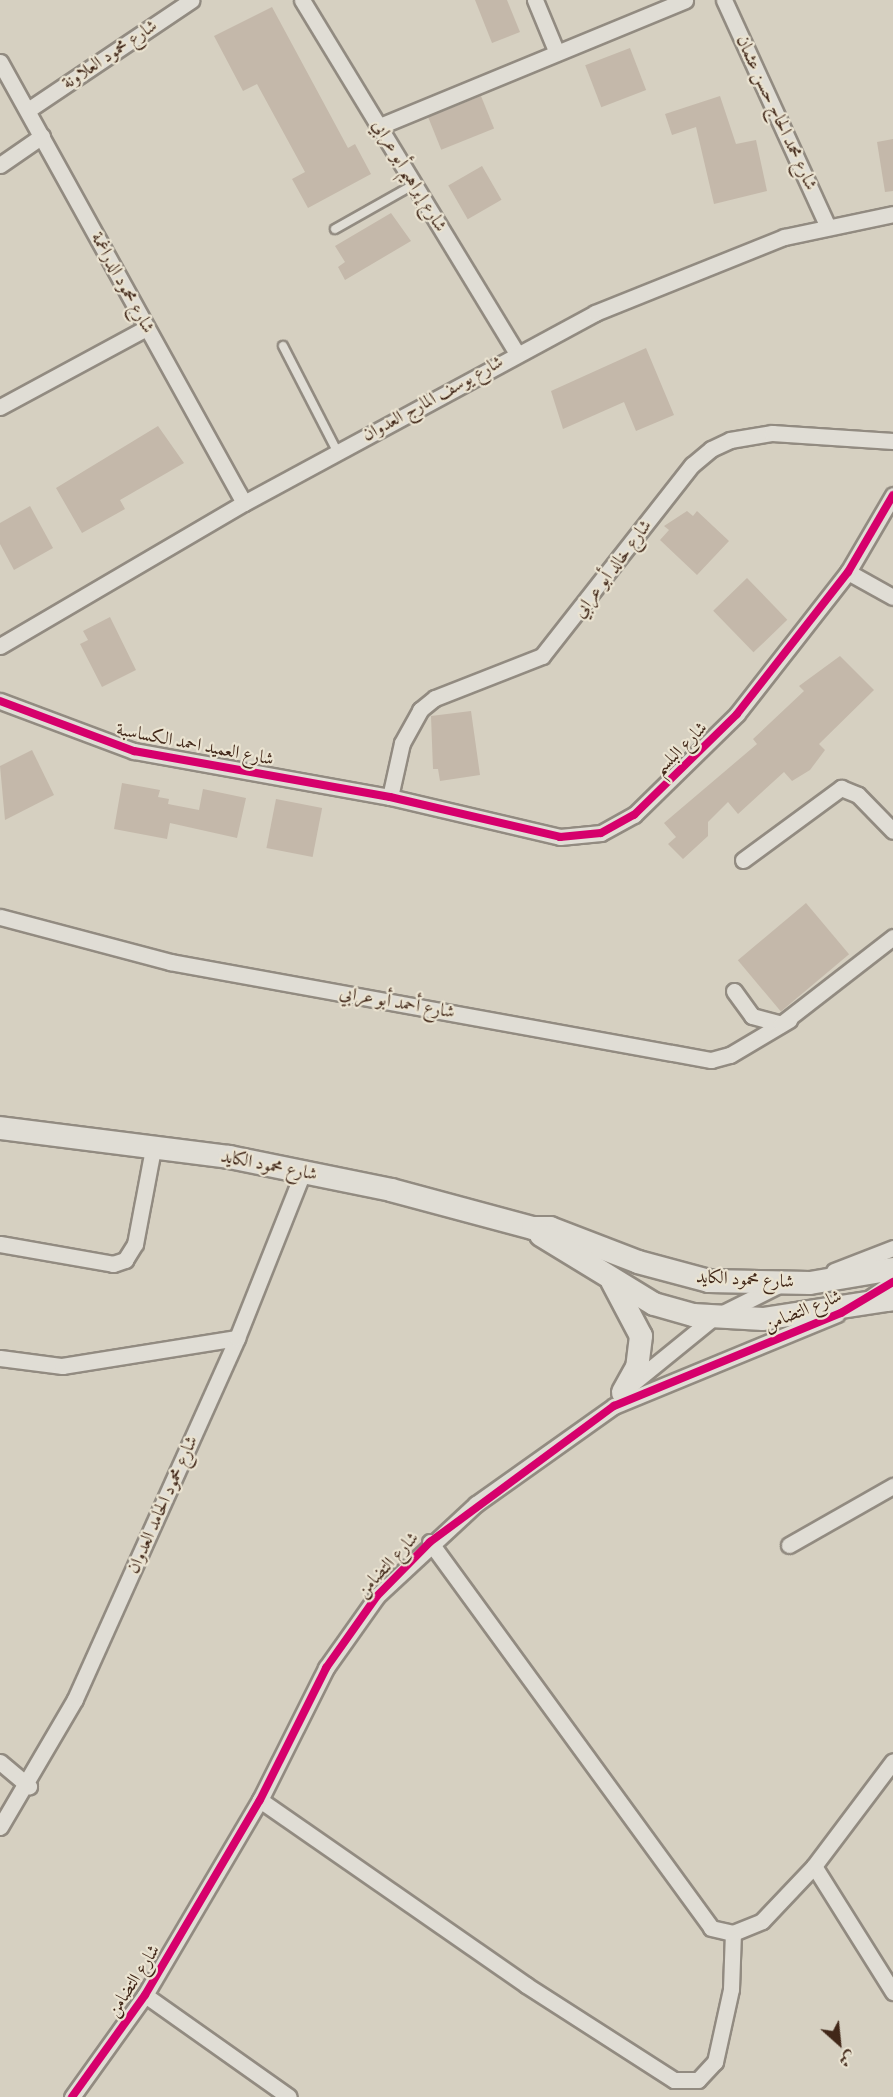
<!DOCTYPE html>
<meta charset="utf-8">
<style>
body{margin:0}
#map{position:relative;width:893px;height:2097px;overflow:hidden;background:#d6d0c1;font-family:"IM FELL French Canon",Amiri,serif}
div>[style]{position:absolute}
[style*='--x']{left:calc(var(--x)*1px);top:calc(var(--y)*1px);width:calc(var(--w)*1px);rotate:calc(var(--a)*1deg)}
.building>*{inset:0;background:#c4b8aa;transform-origin:0 0}
.roads{filter:drop-shadow(2px 0 #928b81) drop-shadow(-2px 0 #928b81) drop-shadow(0 2px #928b81) drop-shadow(0 -2px #928b81)}
.lane>*{height:8px;margin:-4px;padding:0 4px;transform-origin:4px;border-radius:4px;background:#e0ddd5}
.street>*{height:15px;margin:-7.5px;padding:0 7.5px;transform-origin:7.5px;border-radius:7.5px;background:#e0ddd5}
.secondary>*{height:22px;margin:-11px;padding:0 11px;transform-origin:11px;border-radius:11px;background:#e0ddd5}
.cycleway>*{height:8px;margin:-4px;padding:0 4px;transform-origin:4px;border-radius:4px;background:#d6006c}
span{translate:-50% -50%;white-space:nowrap;text-align:center;line-height:1.15;-webkit-text-stroke:4.5px #eae3d1;paint-order:stroke}
.street-label{font-size:18px;color:#412718}
.north{position:absolute;left:809px;top:2013px;width:60px;height:60px;-webkit-text-stroke:4px #eae3d1;paint-order:stroke;rotate:153deg;font-size:16px;font-weight:700;line-height:24px;text-align:center;color:#412718}
.north::after{content:'';display:block;margin:auto;width:21px;height:27px;background:#412718;clip-path:polygon(50% 0,100% 100%,50% 72%,0 100%)}
</style>
<div id="map">
<div class="building">
<i style="clip-path:polygon(475px 0,507px 0,520px 32px,492px 43px)"></i>
<i style="clip-path:polygon(272px 7px,348px 148px,355px 144px,371px 174px,308px 208px,292px 179px,305px 172px,257px 84px,243px 91px,214px 36px)"></i>
<i style="left:630px;top:48px;width:45px;height:48px;rotate:69deg"></i>
<i style="left:481px;top:96px;width:35px;height:57px;rotate:68deg"></i>
<i style="clip-path:polygon(720px 96px,736px 144px,756px 140px,767px 191px,714px 204px,696px 127px,672px 135px,665px 114px)"></i>
<i style="clip-path:polygon(893px 139px,893px 191px,885px 192px,877px 142px)"></i>
<i style="left:482px;top:166px;width:39px;height:39px;rotate:60deg"></i>
<i style="clip-path:polygon(391px 213px,411px 241px,345px 280px,338px 267px,345px 262px,335px 246px)"></i>
<i style="clip-path:polygon(646px 348px,674px 415px,636px 431px,624px 402px,563px 429px,551px 391px)"></i>
<i style="clip-path:polygon(158px 426px,184px 463px,120px 500px,125px 509px,82px 533px,56px 488px)"></i>
<i style="clip-path:polygon(30px 506px,53px 548px,14px 570px,0 544px,0 523px)"></i>
<i style="clip-path:polygon(687px 511px,693px 516px,697px 511px,729px 541px,697px 575px,660px 540px,669px 530px,664px 526px)"></i>
<i style="left:747px;top:578px;width:58px;height:47px;rotate:46deg"></i>
<i style="clip-path:polygon(110px 617px,136px 670px,102px 687px,80px 644px,88px 640px,83px 631px)"></i>
<i style="clip-path:polygon(840px 656px,874px 690px,819px 744px,825px 750px,810px 770px,792px 781px,784px 772px,738px 814px,728px 802px,708px 822px,708px 836px,683px 859px,668px 844px,676px 837px,664px 823px,757px 744px,753px 739px,804px 691px,799px 686px)"></i>
<i style="clip-path:polygon(471px 711px,480px 775px,440px 781px,438px 769px,433px 769px,431px 716px)"></i>
<i style="clip-path:polygon(32px 750px,54px 795px,5px 820px,0 766px)"></i>
<i style="clip-path:polygon(122px 783px,160px 790px,158px 797px,169px 799px,168px 804px,199px 810px,203px 789px,246px 798px,237px 838px,170px 823px,167px 839px,114px 829px)"></i>
<i style="left:276px;top:799px;width:47px;height:50px;rotate:11deg"></i>
<i style="left:806px;top:903px;width:67px;height:89px;rotate:50deg"></i>
</div>
<div class="roads">
<div class="lane">
<i style="--x:335;--y:229;--w:92;--a:-29.4"></i>
<i style="--x:283;--y:346;--w:120;--a:62.8"></i>
</div>
<div class="street">
<i style="--x:302;--y:0;--w:412;--a:58.7"></i>
<i style="--x:535;--y:0;--w:57;--a:67.5"></i>
<i style="--x:724;--y:0;--w:247;--a:65.4"></i>
<i style="--x:0;--y:62;--w:504;--a:61.04"></i>
<i style="--x:28;--y:110;--w:197;--a:-33.9"></i>
<i style="--x:380;--y:126;--w:330;--a:-22.4"></i>
<i style="--x:0;--y:165;--w:51;--a:-34.6"></i>
<i style="--x:0;--y:407;--w:166;--a:-28.4"></i>
<i style="--x:848;--y:572;--w:51;--a:29.1"></i>
<i style="--x:0;--y:646;--w:283;--a:-30.4"></i>
<i style="--x:244;--y:503;--w:399;--a:-28.4"></i>
<i style="--x:595;--y:313;--w:204;--a:-21.9"></i>
<i style="--x:784;--y:237;--w:111;--a:-11.9"></i>
<i style="--x:0;--y:701;--w:143;--a:20.5"></i>
<i style="--x:134;--y:751;--w:260;--a:10.2"></i>
<i style="--x:390;--y:797;--w:175;--a:13.2"></i>
<i style="--x:560;--y:837;--w:41;--a:-5.6"></i>
<i style="--x:601;--y:833;--w:38;--a:-29"></i>
<i style="--x:634;--y:815;--w:144;--a:-44.4"></i>
<i style="--x:737;--y:714;--w:180;--a:-52"></i>
<i style="--x:848;--y:572;--w:89;--a:-59.7"></i>
<i style="--x:390;--y:797;--w:55;--a:-77.5"></i>
<i style="--x:402;--y:743;--w:38;--a:-61"></i>
<i style="--x:420;--y:710;--w:19;--a:-39"></i>
<i style="--x:435;--y:698;--w:115;--a:-21.4"></i>
<i style="--x:542;--y:656;--w:243;--a:-51.9"></i>
<i style="--x:692;--y:465;--w:25;--a:-40"></i>
<i style="--x:711;--y:449;--w:21;--a:-25"></i>
<i style="--x:730;--y:440;--w:43;--a:-9.5"></i>
<i style="--x:772;--y:433;--w:121;--a:3.8"></i>
<i style="--x:743;--y:860;--w:122;--a:-36.3"></i>
<i style="--x:841;--y:788;--w:18;--a:22"></i>
<i style="--x:858;--y:795;--w:50;--a:45.8"></i>
<i style="--x:0;--y:917;--w:176;--a:14.8"></i>
<i style="--x:170;--y:962;--w:550;--a:10.27"></i>
<i style="--x:711;--y:1060;--w:20;--a:-15"></i>
<i style="--x:730;--y:1055;--w:69;--a:-30.7"></i>
<i style="--x:734;--y:991;--w:31;--a:54"></i>
<i style="--x:752;--y:1016;--w:30;--a:15"></i>
<i style="--x:781;--y:1024;--w:142;--a:-37.8"></i>
<i style="--x:0;--y:1244;--w:115;--a:10"></i>
<i style="--x:113;--y:1264;--w:13;--a:-18"></i>
<i style="--x:125;--y:1260;--w:19;--a:-58"></i>
<i style="--x:135;--y:1244;--w:97;--a:-79.3"></i>
<i style="--x:834;--y:1271;--w:63;--a:-21.3"></i>
<i style="--x:867;--y:1300;--w:32;--a:-35"></i>
<i style="--x:0;--y:1358;--w:63;--a:7.4"></i>
<i style="--x:62;--y:1366;--w:177;--a:-9.1"></i>
<i style="--x:633;--y:1383;--w:103;--a:-39.1"></i>
<i style="--x:713;--y:1318;--w:74;--a:-26.6"></i>
<i style="--x:430;--y:1542;--w:477;--a:53.9"></i>
<i style="--x:711;--y:1928;--w:23;--a:13"></i>
<i style="--x:733;--y:1933;--w:31;--a:-22"></i>
<i style="--x:762;--y:1921;--w:76;--a:-46.6"></i>
<i style="--x:814;--y:1866;--w:131;--a:-53"></i>
<i style="--x:789;--y:1545;--w:120;--a:-29.6"></i>
<i style="--x:0;--y:1762;--w:38;--a:40"></i>
<i style="--x:260;--y:1800;--w:324;--a:34.8"></i>
<i style="--x:526;--y:1985;--w:176;--a:32.7"></i>
<i style="--x:674;--y:2080;--w:24;--a:0"></i>
<i style="--x:698;--y:2080;--w:25;--a:-47"></i>
<i style="--x:715;--y:2062;--w:75;--a:-77.6"></i>
<i style="--x:731;--y:1989;--w:56;--a:-88"></i>
<i style="--x:0;--y:1827;--w:148;--a:-59.6"></i>
<i style="--x:75;--y:1699;--w:396;--a:-65.8"></i>
<i style="--x:237;--y:1338;--w:179;--a:-68.3"></i>
<i style="--x:814;--y:1866;--w:149;--a:57.9"></i>
<i style="--x:145;--y:1995;--w:176;--a:35.3"></i>
<i style="--x:72;--y:2097;--w:125;--a:-54.4"></i>
<i style="--x:145;--y:1995;--w:226;--a:-59.5"></i>
<i style="--x:260;--y:1800;--w:148;--a:-63.4"></i>
<i style="--x:326;--y:1668;--w:88;--a:-54.7"></i>
<i style="--x:377;--y:1596;--w:135;--a:-42.9"></i>
<i style="--x:476;--y:1504;--w:169;--a:-35.4"></i>
<i style="--x:614;--y:1406;--w:241;--a:-22.4"></i>
</div>
<div class="secondary">
<i style="--x:0;--y:1128;--w:231;--a:7.2"></i>
<i style="--x:229;--y:1157;--w:165;--a:11.5"></i>
<i style="--x:391;--y:1190;--w:147;--a:15"></i>
<i style="--x:533;--y:1228;--w:17;--a:0"></i>
<i style="--x:550;--y:1228;--w:94;--a:21.1"></i>
<i style="--x:638;--y:1262;--w:73;--a:15"></i>
<i style="--x:709;--y:1281;--w:101;--a:1.1"></i>
<i style="--x:810;--y:1283;--w:84;--a:-9.6"></i>
<i style="--x:541;--y:1235;--w:132;--a:31.4"></i>
<i style="--x:654;--y:1304;--w:41;--a:15.8"></i>
<i style="--x:693;--y:1315;--w:70;--a:3.3"></i>
<i style="--x:763;--y:1319;--w:132;--a:-8.7"></i>
<i style="--x:612;--y:1281;--w:62;--a:62.2"></i>
<i style="--x:641;--y:1336;--w:31;--a:97"></i>
<i style="--x:637;--y:1367;--w:29;--a:119"></i>
</div>
</div>
<div class="cycleway">
<i style="--x:0;--y:701;--w:143;--a:20.5"></i>
<i style="--x:134;--y:751;--w:260;--a:10.2"></i>
<i style="--x:390;--y:797;--w:175;--a:13.2"></i>
<i style="--x:560;--y:837;--w:41;--a:-5.6"></i>
<i style="--x:601;--y:833;--w:38;--a:-29"></i>
<i style="--x:634;--y:815;--w:144;--a:-44.4"></i>
<i style="--x:737;--y:714;--w:180;--a:-52"></i>
<i style="--x:848;--y:572;--w:89;--a:-59.7"></i>
<i style="--x:72;--y:2097;--w:125;--a:-54.4"></i>
<i style="--x:145;--y:1995;--w:226;--a:-59.5"></i>
<i style="--x:260;--y:1800;--w:148;--a:-63.4"></i>
<i style="--x:326;--y:1668;--w:88;--a:-54.7"></i>
<i style="--x:377;--y:1596;--w:76;--a:-45.5"></i>
<i style="--x:430;--y:1542;--w:229;--a:-36.5"></i>
<i style="--x:614;--y:1406;--w:245;--a:-22.3"></i>
<i style="--x:841;--y:1313;--w:61;--a:-30.8"></i>
</div>
<div class="street-label">
<span style="left:110px;top:55px;rotate:-34deg">شارع محمود العلاونة</span>
<span style="left:776px;top:113px;rotate:65deg">شارع محمد الحاج حسن عثمان</span>
<span style="left:409px;top:176px;rotate:59deg">شارع إبراهيم أبو عرابي</span>
<span style="left:122px;top:283px;rotate:61deg">شارع محمود الدراغمة</span>
<span style="left:433px;top:399px;rotate:-29deg">شارع يوسف المارج العدوان</span>
<span style="left:613px;top:569px;rotate:-53deg">شارع خالد أبو عرابي</span>
<span style="left:195px;top:745px;rotate:11deg">شارع العميد احمد الكساسبة</span>
<span style="left:681px;top:749px;rotate:-45deg">شارع البلسم</span>
<span style="left:397px;top:1003px;rotate:10deg">شارع أحمد أبو عرابي</span>
<span style="left:269px;top:1166px;rotate:11deg">شارع محمود الكايد</span>
<span style="left:745px;top:1280px;rotate:3deg">شارع محمود الكايد</span>
<span style="left:803px;top:1311px;rotate:-22deg">شارع التضامن</span>
<span style="left:163px;top:1505px;rotate:-66deg">شارع محمود الحامد العدوان</span>
<span style="left:388px;top:1565px;rotate:-47deg">شارع التضامن</span>
<span style="left:134px;top:1981px;rotate:-57deg">شارع التضامن</span>
</div>
<div class="north">ش</div>
</div>
